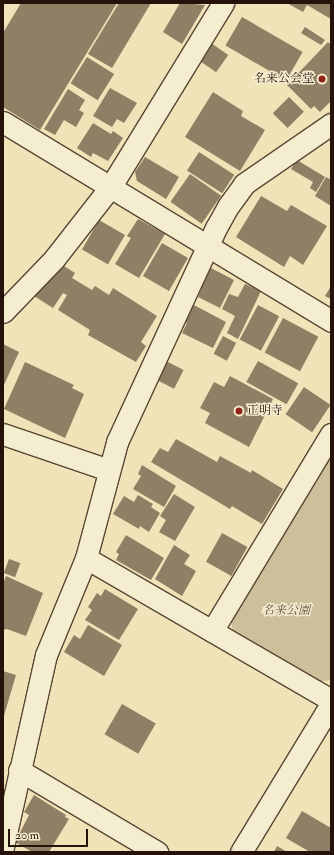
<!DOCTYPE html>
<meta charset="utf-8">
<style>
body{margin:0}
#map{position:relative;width:334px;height:855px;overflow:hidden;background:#efe3b7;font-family:"IM FELL Double Pica","Noto Serif JP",serif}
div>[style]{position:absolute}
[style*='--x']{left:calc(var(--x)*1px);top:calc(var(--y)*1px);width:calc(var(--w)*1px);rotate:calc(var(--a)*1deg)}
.green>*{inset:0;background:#cdbf9a}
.building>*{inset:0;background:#8f7f64;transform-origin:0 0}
.roads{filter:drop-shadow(1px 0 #584635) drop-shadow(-1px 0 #584635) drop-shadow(0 1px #584635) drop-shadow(0 -1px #584635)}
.minor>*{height:21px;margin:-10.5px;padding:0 10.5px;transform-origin:10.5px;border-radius:10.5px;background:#f5edd0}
.dots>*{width:11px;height:11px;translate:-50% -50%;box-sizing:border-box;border:2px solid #f5edd0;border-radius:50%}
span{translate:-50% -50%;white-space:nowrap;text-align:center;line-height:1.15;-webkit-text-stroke:3px #f5edd0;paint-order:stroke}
.poi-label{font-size:12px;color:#26120a}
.right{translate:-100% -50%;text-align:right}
.left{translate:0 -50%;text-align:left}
.park-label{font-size:12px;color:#604f3c;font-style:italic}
.frame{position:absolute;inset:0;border:4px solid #26120a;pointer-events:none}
.scale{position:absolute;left:8px;top:829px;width:80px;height:18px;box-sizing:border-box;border:2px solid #26120a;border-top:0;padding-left:5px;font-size:12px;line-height:14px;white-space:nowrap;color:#26120a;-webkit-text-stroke:3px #f5edd0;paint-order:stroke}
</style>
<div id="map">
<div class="green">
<i style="clip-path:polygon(331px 449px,331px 680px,315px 682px,233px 632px,230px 616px)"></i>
</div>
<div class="building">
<i style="clip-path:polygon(21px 3px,117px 3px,40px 130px,3px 107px,3px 33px)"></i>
<i style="clip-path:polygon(119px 3px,151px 3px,112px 68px,88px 54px)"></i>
<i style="clip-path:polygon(180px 3px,205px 5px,182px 44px,163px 32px)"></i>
<i style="clip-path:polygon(287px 3px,331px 3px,331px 19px,307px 5px,303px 12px)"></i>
<i style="left:242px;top:17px;width:70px;height:33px;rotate:30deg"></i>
<i style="clip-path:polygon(305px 27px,325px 40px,321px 45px,301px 33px)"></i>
<i style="clip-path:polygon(328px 42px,331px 45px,331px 101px,320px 112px,314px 106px,311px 109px,287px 85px)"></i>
<i style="left:211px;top:43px;width:21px;height:21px;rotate:35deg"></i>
<i style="left:87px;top:57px;width:32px;height:31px;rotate:32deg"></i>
<i style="clip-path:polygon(110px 88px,137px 103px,124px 123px,117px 119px,112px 127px,93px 116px)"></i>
<i style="clip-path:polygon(68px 89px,85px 100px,79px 110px,84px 113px,76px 127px,64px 120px,55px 135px,44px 129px)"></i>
<i style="clip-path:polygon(213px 92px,243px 111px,241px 116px,265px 130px,240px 171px,185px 137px)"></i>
<i style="left:289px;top:97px;width:21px;height:23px;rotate:45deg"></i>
<i style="clip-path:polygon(93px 123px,111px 134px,113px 131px,123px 138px,108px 161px,93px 153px,91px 157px,77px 148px)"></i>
<i style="left:199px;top:152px;width:42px;height:22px;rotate:33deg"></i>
<i style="clip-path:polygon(145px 157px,179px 177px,166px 199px,137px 181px,135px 172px)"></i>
<i style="clip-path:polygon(297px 160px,325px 177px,316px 192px,310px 188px,313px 182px,291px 169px)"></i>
<i style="left:190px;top:174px;width:38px;height:34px;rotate:35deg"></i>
<i style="clip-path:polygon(326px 177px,331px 180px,331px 206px,315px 196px)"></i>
<i style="clip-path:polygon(261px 196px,287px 211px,291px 205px,327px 226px,303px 265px,290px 256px,284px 267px,236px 237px)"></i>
<i style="clip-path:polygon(138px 219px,165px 234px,139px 278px,115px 264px,131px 238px,127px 236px)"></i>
<i style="left:99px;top:220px;width:30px;height:34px;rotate:30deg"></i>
<i style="left:162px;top:243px;width:30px;height:38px;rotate:30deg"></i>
<i style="clip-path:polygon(56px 261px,75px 273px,72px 278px,92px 290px,95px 286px,109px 295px,113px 288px,157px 316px,141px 342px,146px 346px,136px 362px,88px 335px,90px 330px,58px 310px,67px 295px,63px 293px,53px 308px,34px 296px)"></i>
<i style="clip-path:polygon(207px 266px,234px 280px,220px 308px,198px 297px,202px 288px,198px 286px)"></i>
<i style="clip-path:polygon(245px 284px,261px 291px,238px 339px,227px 333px,235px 316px,222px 309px,229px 294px,238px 297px)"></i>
<i style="clip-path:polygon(331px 286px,331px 299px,325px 296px)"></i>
<i style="clip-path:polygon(192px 304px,226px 322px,213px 348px,182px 333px,187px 323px,183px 322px)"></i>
<i style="left:258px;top:305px;width:24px;height:39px;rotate:28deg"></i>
<i style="left:283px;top:318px;width:40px;height:39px;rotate:28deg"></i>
<i style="left:223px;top:336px;width:15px;height:20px;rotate:28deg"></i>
<i style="clip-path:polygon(3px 344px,19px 352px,3px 387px)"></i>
<i style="left:164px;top:360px;width:22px;height:21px;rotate:27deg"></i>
<i style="left:258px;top:361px;width:46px;height:24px;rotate:29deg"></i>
<i style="clip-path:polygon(25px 362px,74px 385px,72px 388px,84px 394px,65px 438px,4px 409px)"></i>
<i style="clip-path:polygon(230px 376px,273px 399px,249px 447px,205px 423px,210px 413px,200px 408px,214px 382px,224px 387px)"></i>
<i style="left:304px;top:387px;width:32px;height:33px;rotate:34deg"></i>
<i style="clip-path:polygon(176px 439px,217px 462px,220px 456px,251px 473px,252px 470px,283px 489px,262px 524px,232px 506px,230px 509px,151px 462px,160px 448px,168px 452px)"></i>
<i style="clip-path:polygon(142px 465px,176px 486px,164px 507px,133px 489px,141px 476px,138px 474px)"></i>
<i style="clip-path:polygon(174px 494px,195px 507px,175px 541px,159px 532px,166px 520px,160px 516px)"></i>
<i style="clip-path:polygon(138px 495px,153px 504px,151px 507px,160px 513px,149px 532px,140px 526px,139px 529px,113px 514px,124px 496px,134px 502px)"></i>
<i style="left:222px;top:533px;width:29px;height:33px;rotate:29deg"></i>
<i style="clip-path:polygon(126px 535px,164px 558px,151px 580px,116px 560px,119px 554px,116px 552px)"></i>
<i style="clip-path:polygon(174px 545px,190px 555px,184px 564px,196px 571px,182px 596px,155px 579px)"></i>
<i style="left:9px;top:559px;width:12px;height:15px;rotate:20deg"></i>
<i style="clip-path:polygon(6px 576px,43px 593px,26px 636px,7px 629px,3px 630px,3px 584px)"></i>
<i style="clip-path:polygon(105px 589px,138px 609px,119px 640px,85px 620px,92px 610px,88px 607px,97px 593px,101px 596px)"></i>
<i style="clip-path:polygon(88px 625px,122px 645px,104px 676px,64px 652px,74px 635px,80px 639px)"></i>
<i style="clip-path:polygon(3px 671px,16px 675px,3px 719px)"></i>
<i style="left:122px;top:704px;width:39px;height:35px;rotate:30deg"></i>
<i style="clip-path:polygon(34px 795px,66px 815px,65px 817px,69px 819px,49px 852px,32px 852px,15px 842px,29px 815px,24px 812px)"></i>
<i style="clip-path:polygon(302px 811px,331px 828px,331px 852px,310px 852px,286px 838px)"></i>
<i style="clip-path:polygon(277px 846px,287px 852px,274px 852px)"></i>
</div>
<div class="roads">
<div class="minor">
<i style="--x:3;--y:122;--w:384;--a:31.2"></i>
<i style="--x:3;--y:312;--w:74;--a:-46.1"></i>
<i style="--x:54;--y:259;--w:93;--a:-52"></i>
<i style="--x:111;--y:186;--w:215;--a:-58.5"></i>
<i style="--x:3;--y:434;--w:112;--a:18.8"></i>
<i style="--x:86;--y:558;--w:283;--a:30.1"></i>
<i style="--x:212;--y:631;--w:230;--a:-58.9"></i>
<i style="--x:19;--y:770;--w:161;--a:30.7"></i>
<i style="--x:3;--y:847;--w:197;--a:-77.4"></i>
<i style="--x:46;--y:655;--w:105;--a:-67.6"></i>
<i style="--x:86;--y:558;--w:120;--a:-75"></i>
<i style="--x:117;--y:442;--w:236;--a:-65.2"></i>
<i style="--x:216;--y:228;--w:26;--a:-61"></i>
<i style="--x:229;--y:205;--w:26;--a:-54"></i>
<i style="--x:244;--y:184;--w:106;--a:-34.6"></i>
<i style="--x:241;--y:852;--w:173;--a:-58.7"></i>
</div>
</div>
<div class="dots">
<i style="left:322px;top:79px;background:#8f2418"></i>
<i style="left:239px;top:411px;background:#8f2418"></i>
</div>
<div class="poi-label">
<span class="right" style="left:314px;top:79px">名来公会堂</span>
<span class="left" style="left:247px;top:411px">正明寺</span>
</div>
<div class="park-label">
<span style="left:286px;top:611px">名来公園</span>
</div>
<div class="frame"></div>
<div class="scale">20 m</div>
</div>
